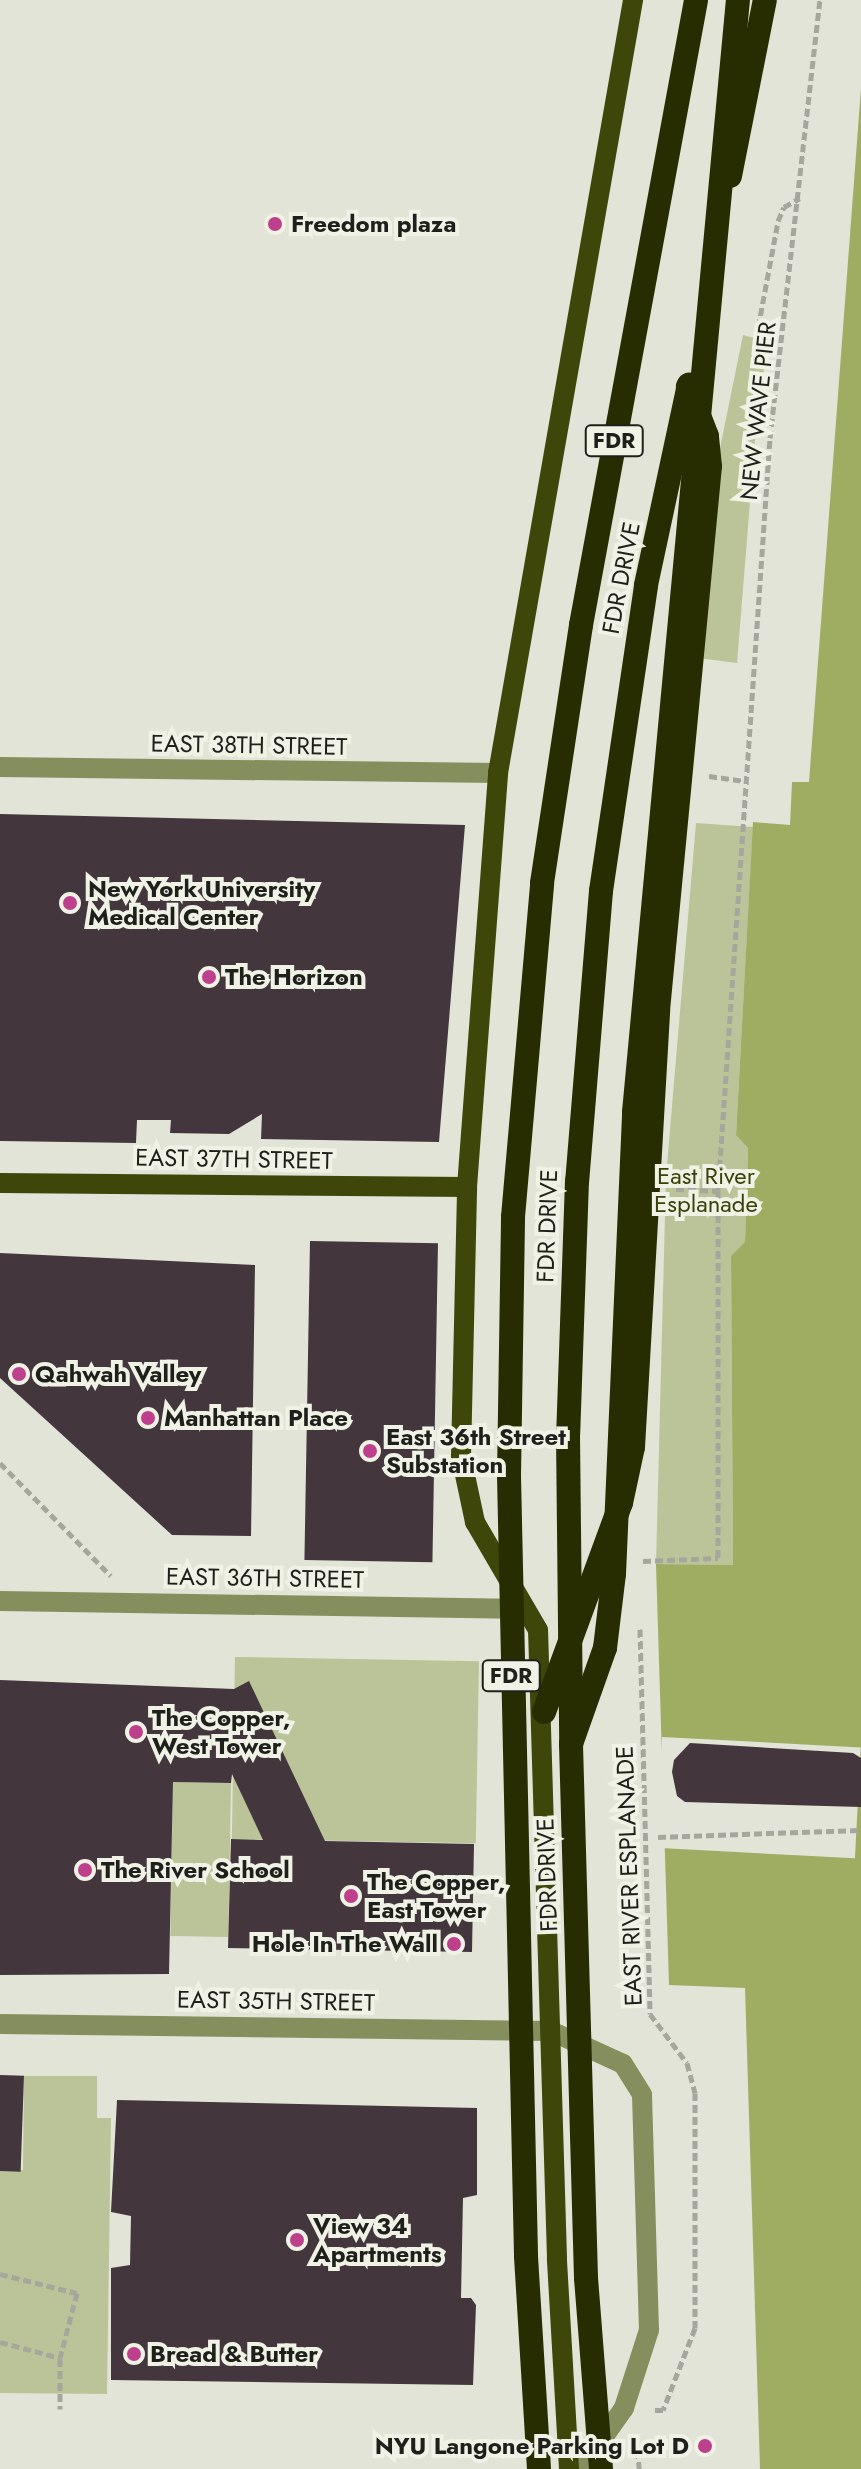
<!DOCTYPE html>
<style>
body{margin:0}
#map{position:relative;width:861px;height:2469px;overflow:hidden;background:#e1e4d7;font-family:Jost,sans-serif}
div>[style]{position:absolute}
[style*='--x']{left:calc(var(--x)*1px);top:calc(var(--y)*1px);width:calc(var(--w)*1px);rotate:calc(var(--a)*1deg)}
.green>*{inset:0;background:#bbc498;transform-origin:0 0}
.water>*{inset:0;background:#9fad63}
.pier>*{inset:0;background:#e1e4d7;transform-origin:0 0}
.building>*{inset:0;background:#43373d;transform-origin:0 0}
.path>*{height:5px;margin-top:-2.5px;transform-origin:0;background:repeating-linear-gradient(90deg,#a5a79d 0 8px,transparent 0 12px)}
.minor>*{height:20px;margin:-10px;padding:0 10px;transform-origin:10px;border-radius:10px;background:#858f5d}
.major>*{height:20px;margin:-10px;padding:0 10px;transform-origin:10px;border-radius:10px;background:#3e4709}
.highway>*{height:24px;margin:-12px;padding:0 12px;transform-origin:12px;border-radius:12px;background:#272d01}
.highway-bridge>*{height:24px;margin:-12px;padding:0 12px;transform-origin:12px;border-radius:12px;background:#272d01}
.dots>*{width:22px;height:22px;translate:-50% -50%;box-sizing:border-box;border:4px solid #eff2e4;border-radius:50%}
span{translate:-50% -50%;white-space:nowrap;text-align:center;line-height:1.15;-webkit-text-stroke:8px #eff2e4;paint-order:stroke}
.shield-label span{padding:2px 6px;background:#eff2e4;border:2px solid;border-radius:6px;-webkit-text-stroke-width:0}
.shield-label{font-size:22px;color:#1f201b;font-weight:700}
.poi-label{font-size:24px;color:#1f201b;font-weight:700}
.left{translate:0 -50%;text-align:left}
.right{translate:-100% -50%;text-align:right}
.street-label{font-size:24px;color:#1f201b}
.park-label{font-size:24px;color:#3a4208}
</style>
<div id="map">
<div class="green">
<i style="clip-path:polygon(743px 335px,769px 342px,758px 403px,737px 663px,698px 658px,718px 458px)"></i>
<i style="clip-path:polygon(696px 823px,753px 827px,736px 1134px,748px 1148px,745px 1243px,731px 1257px,733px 1565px,656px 1564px,666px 1177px)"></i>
<i style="left:235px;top:1657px;width:244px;height:182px;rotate:1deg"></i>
<i style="left:173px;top:1782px;width:58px;height:154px;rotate:1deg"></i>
<i style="clip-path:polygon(24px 2076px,97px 2076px,97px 2118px,111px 2118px,107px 2394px,0 2393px,0 2171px,23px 2170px)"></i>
</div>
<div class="water">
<i style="clip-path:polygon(861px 88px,861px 2469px,760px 2469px,745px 1988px,669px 1985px,656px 1564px,733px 1565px,731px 1256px,745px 1242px,748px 1148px,736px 1135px,753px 822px,790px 825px,792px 782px,809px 782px)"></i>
</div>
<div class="pier">
<i style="left:662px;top:1737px;width:199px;height:111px;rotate:3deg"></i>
</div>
<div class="building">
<i style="clip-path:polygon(0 814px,465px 825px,439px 1142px,261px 1139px,262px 1114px,229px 1134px,170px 1133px,171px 1120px,137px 1120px,136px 1143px,0 1141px)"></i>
<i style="left:310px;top:1241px;width:128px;height:319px;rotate:1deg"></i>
<i style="clip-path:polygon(0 1253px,255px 1265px,251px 1536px,172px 1535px,0 1378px)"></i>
<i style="clip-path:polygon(0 1680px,234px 1689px,249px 1681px,325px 1841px,474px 1844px,472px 1952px,228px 1948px,231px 1839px,263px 1840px,232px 1774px,231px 1783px,173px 1782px,169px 1974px,0 1975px)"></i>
<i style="clip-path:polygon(690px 1743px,853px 1753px,861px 1758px,861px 1807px,685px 1802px,677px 1796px,672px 1772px,674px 1760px)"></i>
<i style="left:0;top:2075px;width:24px;height:96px;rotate:2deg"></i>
<i style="clip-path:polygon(117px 2100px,477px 2108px,477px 2195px,463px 2198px,461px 2298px,471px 2298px,476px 2305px,473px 2385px,111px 2380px,111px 2268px,130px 2265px,131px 2216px,111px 2212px)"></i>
</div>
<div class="path">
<i style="--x:756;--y:339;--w:120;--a:-79.4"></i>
<i style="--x:778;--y:221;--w:15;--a:-67"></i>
<i style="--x:784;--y:207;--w:18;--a:-29"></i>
<i style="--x:709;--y:776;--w:36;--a:8"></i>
<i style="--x:676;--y:1189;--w:42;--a:2.7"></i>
<i style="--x:0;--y:1463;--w:158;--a:45.5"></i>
<i style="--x:643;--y:1561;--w:75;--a:-2.3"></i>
<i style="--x:718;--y:1558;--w:367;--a:-90"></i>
<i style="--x:718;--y:1191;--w:755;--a:-86.05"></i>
<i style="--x:770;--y:438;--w:441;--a:-83.5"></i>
<i style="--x:640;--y:1629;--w:385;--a:88.5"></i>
<i style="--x:650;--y:2014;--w:61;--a:52.9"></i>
<i style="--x:687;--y:2063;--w:31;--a:75"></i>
<i style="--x:695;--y:2093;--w:235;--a:90"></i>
<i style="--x:695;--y:2328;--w:88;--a:111.3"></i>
<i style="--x:663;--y:2410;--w:12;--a:180"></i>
<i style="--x:658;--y:1837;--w:203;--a:-2"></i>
<i style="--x:0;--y:2274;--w:79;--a:13.9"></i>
<i style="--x:77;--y:2293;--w:67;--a:104.7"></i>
<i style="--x:60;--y:2358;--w:51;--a:90"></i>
<i style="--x:0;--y:2342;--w:62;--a:14.9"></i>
<i style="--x:636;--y:2438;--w:31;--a:84"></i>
</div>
<div class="minor">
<i style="--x:0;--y:767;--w:498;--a:0.7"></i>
<i style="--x:0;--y:1601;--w:524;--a:0.87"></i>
<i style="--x:0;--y:2024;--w:551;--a:0.73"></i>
<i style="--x:551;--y:2031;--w:79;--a:24.6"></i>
<i style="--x:623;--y:2064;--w:36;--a:58"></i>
<i style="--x:642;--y:2095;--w:235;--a:88.3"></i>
<i style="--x:649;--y:2330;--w:82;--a:107.8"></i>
<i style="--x:624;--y:2408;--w:75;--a:125.2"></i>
</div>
<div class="major">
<i style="--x:0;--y:1183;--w:467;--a:0.5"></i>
<i style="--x:569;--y:2469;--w:211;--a:-93.3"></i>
<i style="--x:557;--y:2258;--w:628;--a:-91.73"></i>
<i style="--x:538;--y:1630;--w:125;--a:-120.3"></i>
<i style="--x:475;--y:1522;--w:67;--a:-102"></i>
<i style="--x:461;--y:1456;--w:269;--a:-88.7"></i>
<i style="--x:467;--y:1187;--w:415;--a:-85.7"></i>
<i style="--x:498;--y:773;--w:785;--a:-80.09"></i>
</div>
<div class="highway">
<i style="--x:730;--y:176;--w:179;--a:-78.8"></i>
<i style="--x:542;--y:883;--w:261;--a:-81.4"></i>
<i style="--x:581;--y:625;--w:635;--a:-79.57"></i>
<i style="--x:601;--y:891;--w:309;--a:-81.6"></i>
<i style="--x:646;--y:585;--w:205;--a:-77.9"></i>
<i style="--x:544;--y:1712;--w:223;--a:-69.8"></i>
<i style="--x:621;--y:1503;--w:57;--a:-77.9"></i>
<i style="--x:633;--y:1447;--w:438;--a:-86.7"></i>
<i style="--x:658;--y:1010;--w:546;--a:-84.54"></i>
<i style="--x:710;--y:466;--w:30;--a:-96"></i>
<i style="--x:707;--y:436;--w:53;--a:-111.2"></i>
</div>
<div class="highway-bridge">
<i style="--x:601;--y:891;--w:291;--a:94.7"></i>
<i style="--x:577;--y:1181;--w:253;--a:92"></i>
<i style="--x:568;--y:1434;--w:310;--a:89.4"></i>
<i style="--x:571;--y:1744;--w:534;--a:88.39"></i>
<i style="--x:586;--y:2278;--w:192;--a:85.5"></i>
<i style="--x:571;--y:1744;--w:102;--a:-70.5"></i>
<i style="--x:605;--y:1648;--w:75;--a:-83.1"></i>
<i style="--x:614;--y:1574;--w:462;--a:-87.5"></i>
<i style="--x:634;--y:1112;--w:1117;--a:-84.66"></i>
<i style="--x:539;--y:2469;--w:214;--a:-93.5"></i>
<i style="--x:526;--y:2255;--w:780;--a:-91.25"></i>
<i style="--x:509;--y:1475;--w:258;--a:-89.1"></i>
<i style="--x:513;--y:1217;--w:335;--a:-85"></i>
</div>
<div class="dots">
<i style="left:275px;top:224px;background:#be3f8c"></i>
<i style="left:70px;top:903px;background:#be3f8c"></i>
<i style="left:209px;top:977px;background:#be3f8c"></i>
<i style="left:19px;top:1374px;background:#be3f8c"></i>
<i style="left:148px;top:1418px;background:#be3f8c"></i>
<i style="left:370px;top:1451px;background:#be3f8c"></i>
<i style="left:136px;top:1732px;background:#be3f8c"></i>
<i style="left:85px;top:1870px;background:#be3f8c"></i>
<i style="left:351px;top:1896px;background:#be3f8c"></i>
<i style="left:454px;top:1944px;background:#be3f8c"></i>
<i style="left:297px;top:2240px;background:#be3f8c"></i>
<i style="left:134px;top:2354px;background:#be3f8c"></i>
<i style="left:705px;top:2446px;background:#be3f8c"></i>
</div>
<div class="shield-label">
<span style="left:614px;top:441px">FDR</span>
<span style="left:511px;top:1676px">FDR</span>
</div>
<div class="poi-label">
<span class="left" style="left:291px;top:224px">Freedom plaza</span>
<span class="left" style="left:88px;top:903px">New York University<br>Medical Center</span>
<span class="left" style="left:225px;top:977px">The Horizon</span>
<span class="left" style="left:35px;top:1374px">Qahwah Valley</span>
<span class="left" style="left:164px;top:1418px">Manhattan Place</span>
<span class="left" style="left:386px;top:1451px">East 36th Street<br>Substation</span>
<span class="left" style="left:152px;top:1732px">The Copper,<br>West Tower</span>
<span class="left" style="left:101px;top:1870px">The River School</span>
<span class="left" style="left:367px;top:1896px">The Copper,<br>East Tower</span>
<span class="right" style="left:438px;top:1944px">Hole In The Wall</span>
<span class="left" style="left:313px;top:2240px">View 34<br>Apartments</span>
<span class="left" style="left:150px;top:2354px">Bread &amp; Butter</span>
<span class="right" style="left:689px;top:2446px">NYU Langone Parking Lot D</span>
</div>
<div class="street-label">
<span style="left:758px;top:411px;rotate:-84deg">NEW WAVE PIER</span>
<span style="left:621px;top:578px;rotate:-79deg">FDR DRIVE</span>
<span style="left:249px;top:745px;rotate:1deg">EAST 38TH STREET</span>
<span style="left:234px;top:1159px;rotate:1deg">EAST 37TH STREET</span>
<span style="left:547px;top:1226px;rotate:-88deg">FDR DRIVE</span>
<span style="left:265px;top:1578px;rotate:1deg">EAST 36TH STREET</span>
<span style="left:547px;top:1875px;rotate:-92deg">FDR DRIVE</span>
<span style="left:629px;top:1876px;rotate:-92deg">EAST RIVER ESPLANADE</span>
<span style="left:276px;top:2001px;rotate:1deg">EAST 35TH STREET</span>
</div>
<div class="park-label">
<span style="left:706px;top:1190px">East River<br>Esplanade</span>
</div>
</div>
